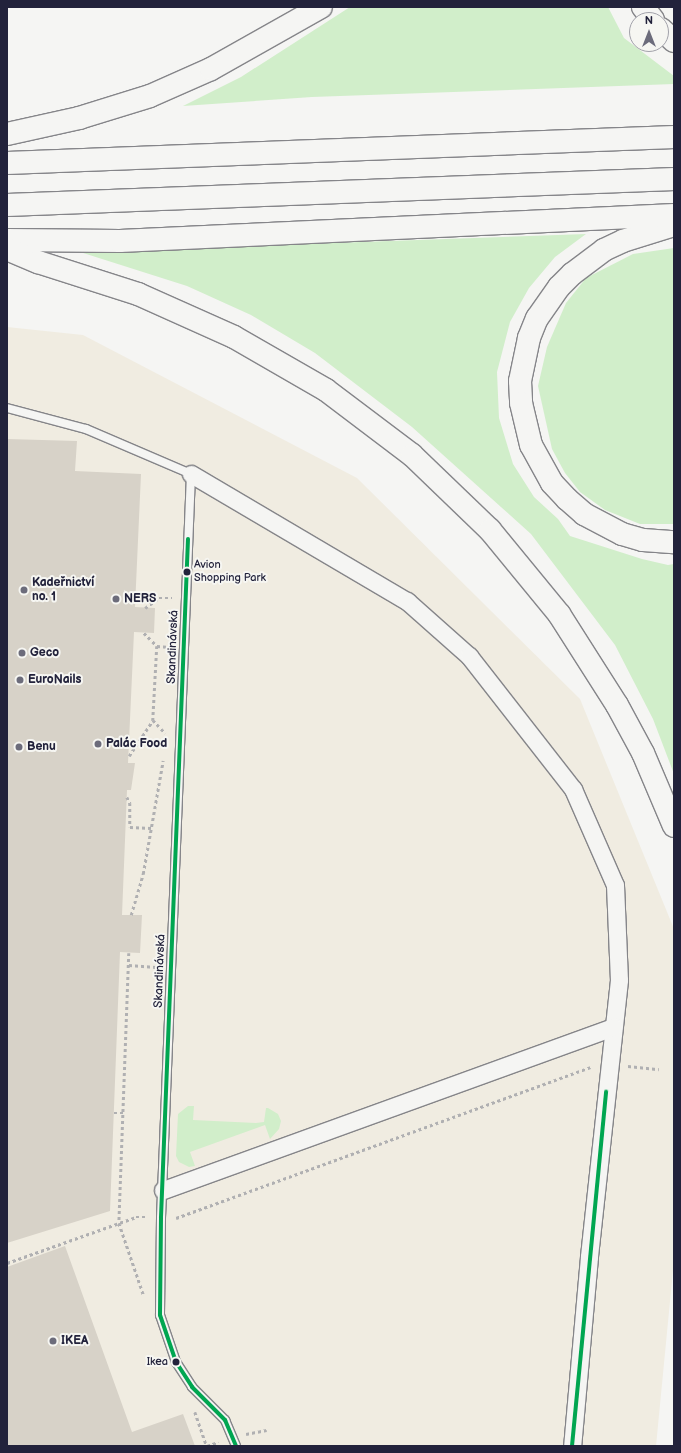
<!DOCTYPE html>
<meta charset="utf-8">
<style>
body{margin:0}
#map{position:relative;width:681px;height:1453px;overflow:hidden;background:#f5f5f3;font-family:"Balsamiq Sans",sans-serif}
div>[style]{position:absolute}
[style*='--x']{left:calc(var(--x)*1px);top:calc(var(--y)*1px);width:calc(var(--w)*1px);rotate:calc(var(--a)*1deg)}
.built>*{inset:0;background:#f0ece1}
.green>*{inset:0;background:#d1eeca}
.building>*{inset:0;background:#d7d2c8}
.path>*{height:2.5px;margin-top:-1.25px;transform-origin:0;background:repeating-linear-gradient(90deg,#b0b0b2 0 3px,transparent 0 6px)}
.roads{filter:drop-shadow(1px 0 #858589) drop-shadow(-1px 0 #858589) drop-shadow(0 1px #858589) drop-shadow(0 -1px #858589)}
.service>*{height:8px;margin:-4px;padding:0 4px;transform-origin:4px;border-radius:4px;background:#f5f5f3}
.minor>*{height:17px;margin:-8.5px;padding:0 8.5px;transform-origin:8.5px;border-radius:8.5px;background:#f5f5f3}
.motorway>*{height:22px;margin:-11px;padding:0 11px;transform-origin:11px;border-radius:11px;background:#f5f5f3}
.bus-1>*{height:4px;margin:-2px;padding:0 2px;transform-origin:2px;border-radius:2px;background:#00a651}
.dots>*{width:11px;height:11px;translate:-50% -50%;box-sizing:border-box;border:2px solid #f6f6f2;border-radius:50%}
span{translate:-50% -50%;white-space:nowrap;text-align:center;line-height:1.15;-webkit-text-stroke:4px #f6f6f2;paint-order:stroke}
.bus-label{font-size:11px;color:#22223b}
.left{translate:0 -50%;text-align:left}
.right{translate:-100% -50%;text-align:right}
.poi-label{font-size:12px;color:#22223b;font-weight:700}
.street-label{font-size:12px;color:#22223b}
.frame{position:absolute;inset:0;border:8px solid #22223b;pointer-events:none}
.north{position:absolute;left:629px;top:12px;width:40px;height:40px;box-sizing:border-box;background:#f6f6f2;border:1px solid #a1a1a9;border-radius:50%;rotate:0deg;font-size:11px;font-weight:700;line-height:16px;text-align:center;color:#22223b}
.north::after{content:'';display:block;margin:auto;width:14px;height:18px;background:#6c6c7b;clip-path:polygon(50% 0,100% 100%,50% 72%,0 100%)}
</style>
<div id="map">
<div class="built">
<i style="clip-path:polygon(7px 327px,83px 335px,357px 478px,580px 699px,674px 929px,674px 1260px,656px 1446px,7px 1446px)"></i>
</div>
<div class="green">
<i style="clip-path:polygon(350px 7px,608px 7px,624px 38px,674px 76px,674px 84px,312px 97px,183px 106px,241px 77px)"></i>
<i style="clip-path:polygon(586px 234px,555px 257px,529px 288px,510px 322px,497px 372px,499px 418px,513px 464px,534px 497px,558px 519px,570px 536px,642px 559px,668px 565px,674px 564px,674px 774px,653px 719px,615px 645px,531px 534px,412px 427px,315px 353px,251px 315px,187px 286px,80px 252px)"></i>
<i style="clip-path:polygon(674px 248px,674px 524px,640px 524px,605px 510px,580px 492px,565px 473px,552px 449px,538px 386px,547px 347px,566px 303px,586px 278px,633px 254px)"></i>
<i style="clip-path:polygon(188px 1106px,194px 1106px,193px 1120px,256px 1123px,264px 1122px,266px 1108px,268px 1108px,278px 1114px,281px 1121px,279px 1129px,270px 1139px,265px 1125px,190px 1152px,195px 1166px,189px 1167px,179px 1162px,176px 1156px,178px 1114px)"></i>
</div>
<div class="building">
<i style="clip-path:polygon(7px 439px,77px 441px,75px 471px,141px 474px,135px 607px,155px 608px,154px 633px,134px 632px,128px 763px,135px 763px,131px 790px,127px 790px,122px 915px,142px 915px,140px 953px,120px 952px,110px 1211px,7px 1243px)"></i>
<i style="clip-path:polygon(65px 1246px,132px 1432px,183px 1414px,195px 1446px,7px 1446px,7px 1267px)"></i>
</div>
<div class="path">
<i style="--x:145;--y:608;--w:17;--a:-36"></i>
<i style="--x:159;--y:598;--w:13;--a:0"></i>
<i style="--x:144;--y:633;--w:18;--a:45"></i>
<i style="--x:157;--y:646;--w:74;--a:93.1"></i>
<i style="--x:153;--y:720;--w:18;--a:47"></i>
<i style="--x:157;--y:646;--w:13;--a:4"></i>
<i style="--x:129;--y:756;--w:43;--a:-56.3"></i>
<i style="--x:127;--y:797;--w:7;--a:63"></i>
<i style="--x:130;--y:803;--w:24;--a:90"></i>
<i style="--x:130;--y:827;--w:21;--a:3"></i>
<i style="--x:131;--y:915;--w:43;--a:-73.7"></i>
<i style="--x:143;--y:874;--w:115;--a:-80"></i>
<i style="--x:129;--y:953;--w:270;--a:92.1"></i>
<i style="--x:119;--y:1223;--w:77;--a:71.1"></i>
<i style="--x:129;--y:965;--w:27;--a:4"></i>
<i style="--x:628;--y:1066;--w:31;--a:6"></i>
<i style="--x:114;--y:1113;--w:9;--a:0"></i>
<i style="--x:176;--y:1218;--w:441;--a:-20"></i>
<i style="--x:7;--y:1263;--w:137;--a:-19.6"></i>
<i style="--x:136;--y:1217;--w:11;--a:0"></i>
<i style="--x:195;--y:1412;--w:36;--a:71"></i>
<i style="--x:246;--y:1434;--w:21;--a:-11"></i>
<i style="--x:207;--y:1446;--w:12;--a:-20"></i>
</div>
<div class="roads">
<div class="service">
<i style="--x:7;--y:408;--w:82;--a:14.9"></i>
<i style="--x:86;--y:429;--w:114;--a:23.2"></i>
<i style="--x:191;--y:474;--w:745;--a:92.31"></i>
<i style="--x:161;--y:1218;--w:97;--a:90.6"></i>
<i style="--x:160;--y:1315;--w:50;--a:71.2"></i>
<i style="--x:176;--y:1362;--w:30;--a:57"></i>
<i style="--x:192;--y:1387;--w:47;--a:45"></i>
<i style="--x:225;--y:1420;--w:28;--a:67"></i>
</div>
<div class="minor">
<i style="--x:191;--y:474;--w:251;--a:30.5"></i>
<i style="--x:407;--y:601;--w:83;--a:41.6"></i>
<i style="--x:469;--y:656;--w:169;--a:52"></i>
<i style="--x:573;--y:789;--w:105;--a:66.4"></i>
<i style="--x:615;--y:885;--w:95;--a:87.6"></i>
<i style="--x:619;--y:980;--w:279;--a:96.2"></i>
<i style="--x:589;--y:1257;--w:190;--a:95.1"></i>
<i style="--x:163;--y:1190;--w:479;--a:-19.9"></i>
</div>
<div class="motorway">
<i style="--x:643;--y:7;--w:16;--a:52"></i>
<i style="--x:661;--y:29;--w:18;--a:43"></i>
<i style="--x:7;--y:134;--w:74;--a:-12.5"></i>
<i style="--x:79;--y:118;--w:74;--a:-17.2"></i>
<i style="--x:150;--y:96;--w:67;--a:-23.9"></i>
<i style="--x:211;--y:69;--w:126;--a:-29.4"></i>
<i style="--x:7;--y:163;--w:668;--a:-2.23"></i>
<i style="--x:7;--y:205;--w:668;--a:-2.23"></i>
<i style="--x:674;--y:225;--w:53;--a:162.6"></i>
<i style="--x:623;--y:241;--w:21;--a:155"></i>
<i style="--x:604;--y:250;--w:40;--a:143"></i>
<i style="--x:572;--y:274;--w:18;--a:135"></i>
<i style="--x:559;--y:287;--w:38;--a:125"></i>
<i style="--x:537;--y:318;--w:22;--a:112"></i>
<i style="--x:529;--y:338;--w:44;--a:101.8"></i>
<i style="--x:520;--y:381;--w:22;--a:87"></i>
<i style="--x:521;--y:403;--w:43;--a:76.6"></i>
<i style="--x:531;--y:445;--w:43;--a:61.1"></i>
<i style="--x:552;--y:483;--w:22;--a:47"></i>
<i style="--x:567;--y:499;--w:23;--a:41"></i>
<i style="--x:584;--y:514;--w:43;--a:27.8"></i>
<i style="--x:622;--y:534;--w:22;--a:16"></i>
<i style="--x:643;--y:540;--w:31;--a:4"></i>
<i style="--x:7;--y:240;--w:113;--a:0.5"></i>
<i style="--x:120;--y:241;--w:555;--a:-2.69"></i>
<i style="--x:7;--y:249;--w:34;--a:23"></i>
<i style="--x:38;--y:262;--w:105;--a:17.7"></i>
<i style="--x:138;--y:294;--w:105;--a:24.1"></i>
<i style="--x:234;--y:337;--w:106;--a:29.9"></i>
<i style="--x:326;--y:390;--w:108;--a:37.1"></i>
<i style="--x:412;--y:455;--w:108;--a:43.9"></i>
<i style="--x:490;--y:530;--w:109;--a:50.6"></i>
<i style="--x:559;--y:614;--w:108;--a:57.5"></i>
<i style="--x:617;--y:705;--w:55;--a:61.6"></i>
<i style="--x:643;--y:753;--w:79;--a:67"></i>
</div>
</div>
<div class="bus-1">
<i style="--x:188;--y:539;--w:680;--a:92.28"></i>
<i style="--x:161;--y:1218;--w:97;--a:90.6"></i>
<i style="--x:160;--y:1315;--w:50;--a:71.2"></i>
<i style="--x:176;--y:1362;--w:30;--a:57"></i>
<i style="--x:192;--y:1387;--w:47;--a:45"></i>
<i style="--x:225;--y:1420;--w:28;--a:67"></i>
<i style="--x:572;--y:1446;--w:356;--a:-84.5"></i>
</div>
<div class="dots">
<i style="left:187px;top:572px;background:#22223b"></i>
<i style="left:24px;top:590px;background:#6c6c7b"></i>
<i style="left:116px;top:599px;background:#6c6c7b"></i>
<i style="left:22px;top:653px;background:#6c6c7b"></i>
<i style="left:20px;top:680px;background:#6c6c7b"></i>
<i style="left:98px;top:744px;background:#6c6c7b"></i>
<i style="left:19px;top:747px;background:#6c6c7b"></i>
<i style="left:53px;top:1341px;background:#6c6c7b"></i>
<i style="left:176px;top:1362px;background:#22223b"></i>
</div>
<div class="bus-label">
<span class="left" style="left:194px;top:572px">Avion<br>Shopping Park</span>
<span class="right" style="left:168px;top:1362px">Ikea</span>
</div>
<div class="poi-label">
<span class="left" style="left:32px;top:590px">Kadeřnictví<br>no. 1</span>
<span class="left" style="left:124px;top:599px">NERS</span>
<span class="left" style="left:30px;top:653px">Geco</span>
<span class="left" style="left:28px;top:680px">EuroNails</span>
<span class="left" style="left:106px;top:744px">Palác Food</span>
<span class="left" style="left:27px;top:747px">Benu</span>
<span class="left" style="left:61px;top:1341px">IKEA</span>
</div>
<div class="street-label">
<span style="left:173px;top:647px;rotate:-88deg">Skandinávská</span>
<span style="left:160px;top:971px;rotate:-88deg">Skandinávská</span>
</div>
<div class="frame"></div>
<div class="north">N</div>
</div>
